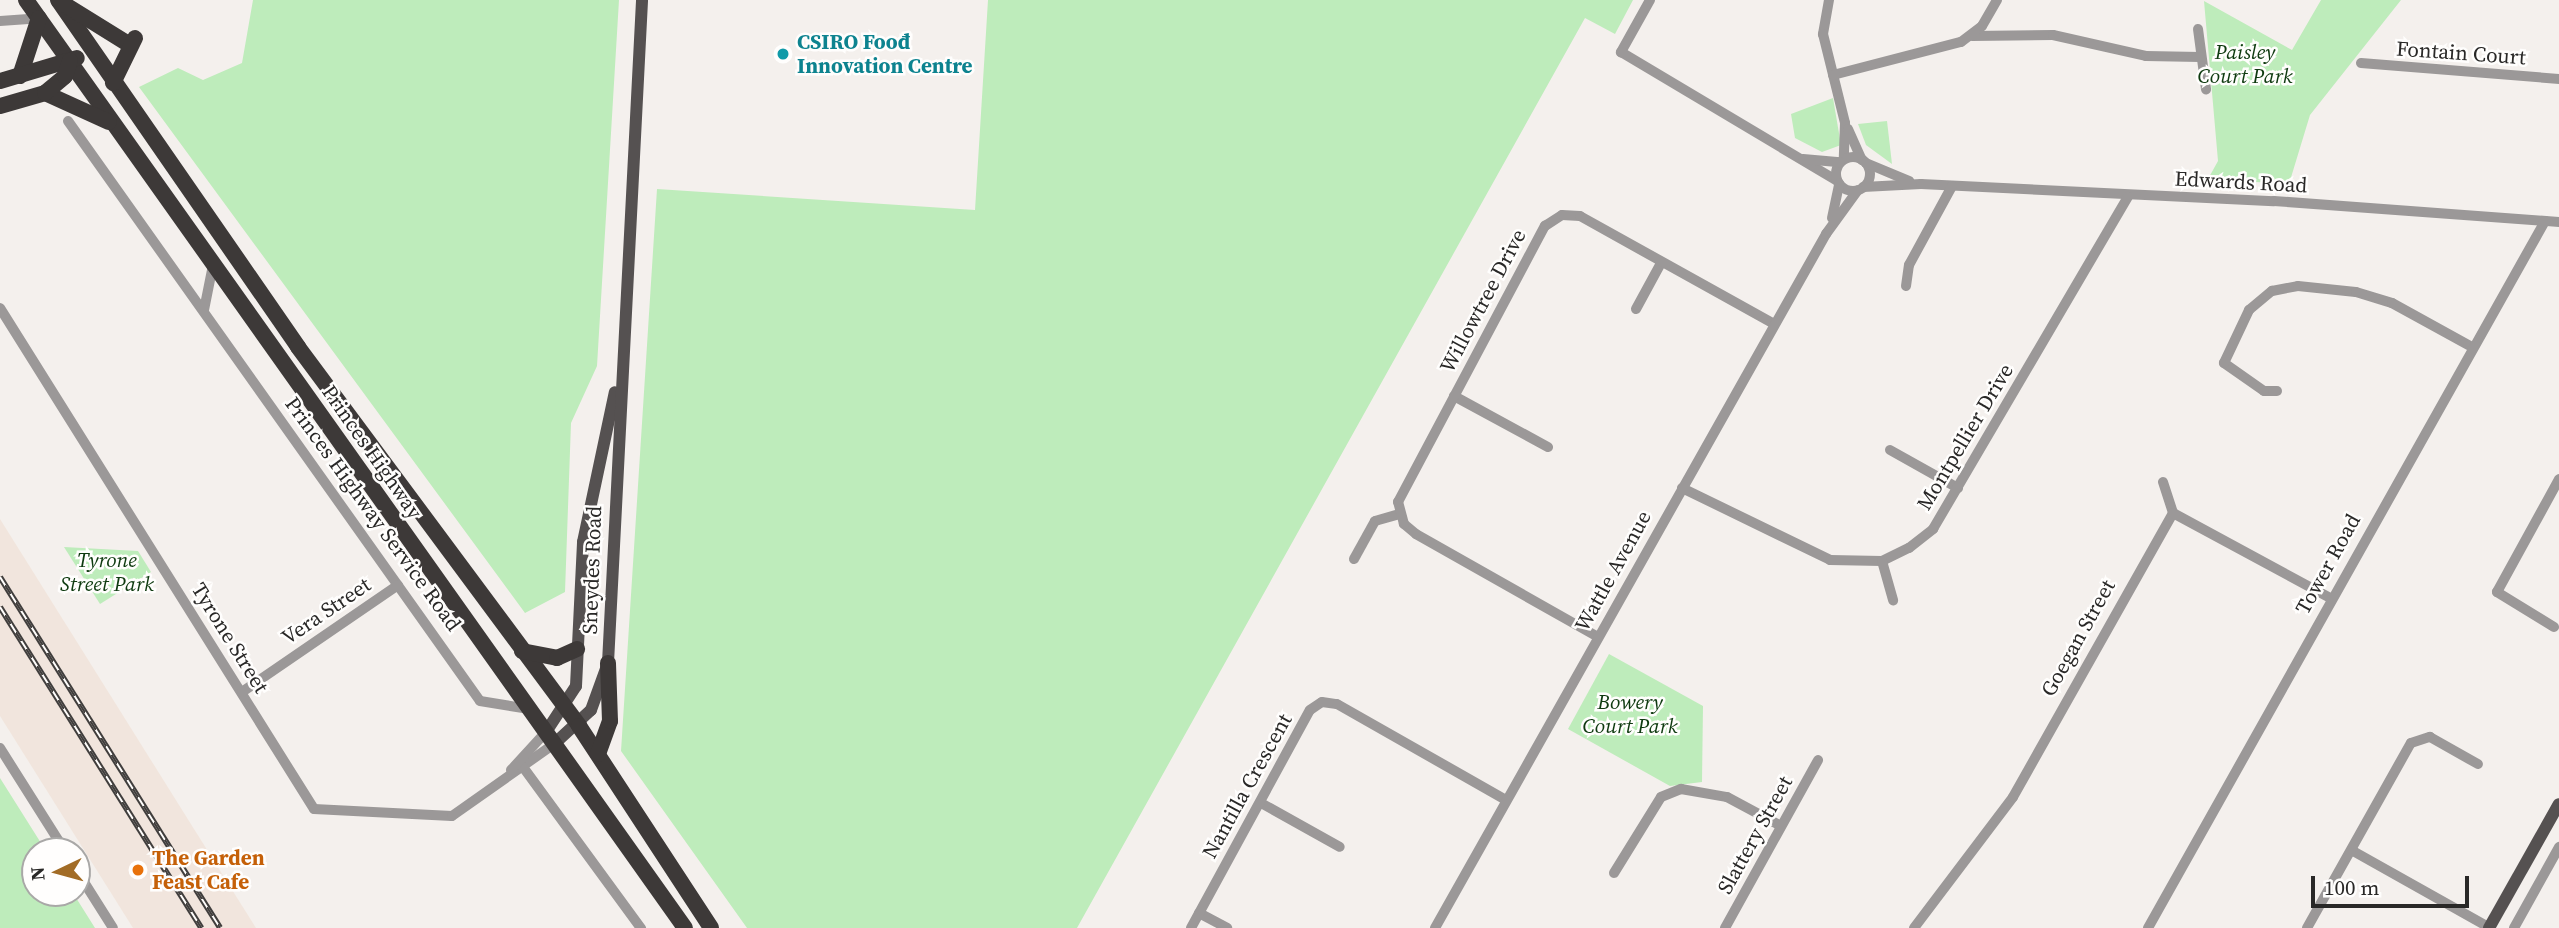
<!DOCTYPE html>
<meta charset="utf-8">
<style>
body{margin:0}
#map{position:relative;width:2559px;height:928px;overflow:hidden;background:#f4f0ed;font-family:"Source Serif 4",serif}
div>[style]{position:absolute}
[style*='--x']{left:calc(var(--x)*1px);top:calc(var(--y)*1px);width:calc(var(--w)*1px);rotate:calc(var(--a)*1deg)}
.built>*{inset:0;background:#f1e5dd}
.green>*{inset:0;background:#beecbb}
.minor>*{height:10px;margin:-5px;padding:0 5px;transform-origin:5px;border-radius:5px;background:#9b9898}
.minor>.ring{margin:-5px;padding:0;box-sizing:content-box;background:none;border:10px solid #9b9898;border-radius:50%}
.major>*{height:12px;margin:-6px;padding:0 6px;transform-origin:6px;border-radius:6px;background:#555151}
.highway>*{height:16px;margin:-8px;padding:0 8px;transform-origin:8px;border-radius:8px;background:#3d3938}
.rail>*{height:6px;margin-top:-3px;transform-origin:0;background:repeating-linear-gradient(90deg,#fffefd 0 10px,#403e3d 0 20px);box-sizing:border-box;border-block:2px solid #403e3d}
.dots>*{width:19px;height:19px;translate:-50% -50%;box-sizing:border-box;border:4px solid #fffefd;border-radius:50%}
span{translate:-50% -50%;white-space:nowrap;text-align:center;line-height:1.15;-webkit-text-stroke:5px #fffefd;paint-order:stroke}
.culture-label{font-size:21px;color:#0d838f;font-weight:700}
.left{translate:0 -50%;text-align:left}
.park-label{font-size:21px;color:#0e3a0f;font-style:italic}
.street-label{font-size:21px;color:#292827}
.food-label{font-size:21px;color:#c56008;font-weight:700}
.north{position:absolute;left:21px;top:837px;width:70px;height:70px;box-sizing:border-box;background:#fffefd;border:2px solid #a9a8a7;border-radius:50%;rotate:265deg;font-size:19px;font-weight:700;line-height:28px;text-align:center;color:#292827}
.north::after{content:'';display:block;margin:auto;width:24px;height:32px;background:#a26c26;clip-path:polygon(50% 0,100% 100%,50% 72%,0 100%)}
.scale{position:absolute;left:2311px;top:876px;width:158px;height:32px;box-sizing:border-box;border:4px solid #292827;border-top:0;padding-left:9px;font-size:21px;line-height:24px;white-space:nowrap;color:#292827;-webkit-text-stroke:5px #fffefd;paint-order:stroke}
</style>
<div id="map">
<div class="built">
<i style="clip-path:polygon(0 519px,256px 928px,133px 928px,0 716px)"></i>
</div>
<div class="green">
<i style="clip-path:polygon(253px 0,619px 0,597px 366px,571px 423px,565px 592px,525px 613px,139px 87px,178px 68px,203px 80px,242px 63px)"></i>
<i style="clip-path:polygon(988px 0,1633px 0,1615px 34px,1585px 18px,1077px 928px,747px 928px,621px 751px,657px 189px,975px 210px)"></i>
<i style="clip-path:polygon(2321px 0,2401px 0,2310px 115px,2289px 184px,2208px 179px,2218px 161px,2204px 1px,2292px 50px)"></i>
<i style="clip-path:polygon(1833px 98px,1841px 145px,1822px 152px,1795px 138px,1791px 114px)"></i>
<i style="clip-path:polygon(1887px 121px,1892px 164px,1866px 145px,1858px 124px)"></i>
<i style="clip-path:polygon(64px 547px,138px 551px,151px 572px,100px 604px)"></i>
<i style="clip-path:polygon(1609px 654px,1703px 706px,1702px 782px,1670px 786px,1568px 729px)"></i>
<i style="clip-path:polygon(0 778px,46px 851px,35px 851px,35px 893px,73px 893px,95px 928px,0 928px)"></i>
</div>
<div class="minor">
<i style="--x:1650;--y:0;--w:60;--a:119.1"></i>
<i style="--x:1621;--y:52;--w:252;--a:30.8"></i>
<i style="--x:1829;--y:0;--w:35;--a:100"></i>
<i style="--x:1823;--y:34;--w:92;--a:76.1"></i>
<i style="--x:1845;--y:123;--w:36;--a:92"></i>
<i style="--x:0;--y:21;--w:39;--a:-4"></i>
<i style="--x:2198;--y:29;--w:61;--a:82.4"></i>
<i style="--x:1972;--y:36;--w:81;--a:-0.7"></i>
<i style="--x:2053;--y:35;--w:95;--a:12.7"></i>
<i style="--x:2146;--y:56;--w:54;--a:1.1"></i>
<i style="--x:2361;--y:63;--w:199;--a:4.6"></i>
<i style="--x:1833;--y:75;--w:132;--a:-14.5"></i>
<i style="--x:1961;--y:42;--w:26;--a:-37"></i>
<i style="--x:1982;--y:26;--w:30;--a:-60"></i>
<i style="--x:68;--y:121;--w:711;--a:54.61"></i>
<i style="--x:480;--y:701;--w:50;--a:9.3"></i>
<i style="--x:1848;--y:129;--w:34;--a:66"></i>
<i class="ring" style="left:1836px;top:157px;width:24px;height:24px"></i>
<i style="--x:1803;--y:159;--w:37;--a:5"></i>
<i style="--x:1866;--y:163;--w:47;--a:22.7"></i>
<i style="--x:1863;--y:187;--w:58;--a:-3"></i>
<i style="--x:1921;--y:184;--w:353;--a:2.8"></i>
<i style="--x:2274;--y:201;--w:286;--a:4.2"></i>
<i style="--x:1832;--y:218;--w:35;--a:-78"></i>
<i style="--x:1906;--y:286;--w:21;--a:-82"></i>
<i style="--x:1909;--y:265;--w:90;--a:-61.4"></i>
<i style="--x:0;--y:308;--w:591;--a:57.92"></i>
<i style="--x:314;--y:809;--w:138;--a:2.9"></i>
<i style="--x:452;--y:816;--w:125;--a:-35.2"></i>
<i style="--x:1636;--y:309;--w:52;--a:-61.5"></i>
<i style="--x:204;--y:310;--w:46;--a:-78.7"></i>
<i style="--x:2277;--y:391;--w:13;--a:180"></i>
<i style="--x:2264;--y:391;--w:49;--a:-145"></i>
<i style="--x:2224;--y:363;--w:59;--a:-64.7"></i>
<i style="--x:2249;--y:310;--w:30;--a:-40"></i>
<i style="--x:2272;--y:291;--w:26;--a:-11"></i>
<i style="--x:2298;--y:286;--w:58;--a:5.9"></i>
<i style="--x:2356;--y:292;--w:38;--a:17"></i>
<i style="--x:2392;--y:303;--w:91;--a:28.8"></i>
<i style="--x:1454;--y:396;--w:107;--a:28.5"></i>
<i style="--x:1890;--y:450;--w:78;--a:29.2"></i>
<i style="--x:2163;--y:482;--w:33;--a:72"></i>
<i style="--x:1682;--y:488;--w:165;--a:25.9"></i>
<i style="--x:1830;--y:560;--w:52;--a:1.1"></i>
<i style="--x:1882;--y:561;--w:30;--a:-26"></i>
<i style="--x:1909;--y:548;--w:31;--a:-38"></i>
<i style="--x:1933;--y:529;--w:385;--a:-59.6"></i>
<i style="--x:1354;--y:559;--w:43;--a:-61.1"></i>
<i style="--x:1375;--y:521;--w:25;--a:-16"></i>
<i style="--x:1882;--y:561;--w:41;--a:74.2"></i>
<i style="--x:2554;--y:627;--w:67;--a:-148.4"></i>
<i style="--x:2497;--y:592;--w:129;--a:-61.2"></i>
<i style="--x:1598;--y:637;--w:209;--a:-150.5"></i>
<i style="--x:1416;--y:534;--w:16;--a:-140"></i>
<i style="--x:1404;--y:524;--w:23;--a:-105"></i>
<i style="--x:1398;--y:502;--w:313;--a:-62"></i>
<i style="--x:1545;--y:226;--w:20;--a:-33"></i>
<i style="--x:1562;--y:215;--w:18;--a:3"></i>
<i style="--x:1580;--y:216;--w:222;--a:29.1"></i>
<i style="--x:242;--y:692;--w:189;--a:-34.4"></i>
<i style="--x:0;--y:748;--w:122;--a:57.7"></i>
<i style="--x:523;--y:767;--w:200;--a:53.8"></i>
<i style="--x:511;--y:770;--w:52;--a:-47.4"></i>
<i style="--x:1261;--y:803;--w:90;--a:29.1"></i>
<i style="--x:2353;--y:851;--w:157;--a:29.3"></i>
<i style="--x:77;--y:871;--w:67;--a:57.7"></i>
<i style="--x:1614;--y:873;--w:89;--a:-58.3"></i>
<i style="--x:1661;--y:797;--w:22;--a:-22"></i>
<i style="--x:1681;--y:789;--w:47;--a:9.9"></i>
<i style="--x:1727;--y:797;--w:61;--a:28.2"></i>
<i style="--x:1199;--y:913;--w:32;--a:28"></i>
<i style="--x:1191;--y:928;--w:248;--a:-61.4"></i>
<i style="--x:1310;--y:710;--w:14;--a:-34"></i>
<i style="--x:1322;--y:702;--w:15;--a:8"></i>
<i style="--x:1337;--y:704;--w:194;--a:29.6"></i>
<i style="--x:1435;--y:928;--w:797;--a:-60.6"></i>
<i style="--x:1826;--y:234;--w:54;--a:-54"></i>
<i style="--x:1725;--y:928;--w:192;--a:-61"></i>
<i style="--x:1914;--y:928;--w:164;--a:-52.9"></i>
<i style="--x:2013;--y:797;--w:326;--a:-60.6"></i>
<i style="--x:2173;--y:513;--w:179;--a:28.4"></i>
<i style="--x:2148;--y:928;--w:811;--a:-60.68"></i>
<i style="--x:2307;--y:928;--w:212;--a:-60.7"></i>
<i style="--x:2411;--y:743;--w:20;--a:-18"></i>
<i style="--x:2430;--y:737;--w:55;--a:29.4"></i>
<i style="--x:2514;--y:928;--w:93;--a:-60.9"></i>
</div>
<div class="major">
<i style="--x:546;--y:732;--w:55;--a:-56.9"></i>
<i style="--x:576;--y:686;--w:144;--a:-87.2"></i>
<i style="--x:583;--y:542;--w:153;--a:-78"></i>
<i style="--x:554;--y:744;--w:50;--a:-42.6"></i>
<i style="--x:591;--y:710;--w:50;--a:-70.1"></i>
<i style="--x:608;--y:663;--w:664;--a:-87.06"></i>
<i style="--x:2489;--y:928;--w:142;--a:-60.6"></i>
</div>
<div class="highway">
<i style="--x:26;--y:0;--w:1138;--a:54.62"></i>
<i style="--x:58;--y:0;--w:422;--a:55.3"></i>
<i style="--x:298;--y:347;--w:472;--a:53.4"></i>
<i style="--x:579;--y:726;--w:241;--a:56.8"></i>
<i style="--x:59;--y:1;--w:78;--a:31.8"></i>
<i style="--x:20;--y:76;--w:61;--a:-71.9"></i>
<i style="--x:0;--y:81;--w:80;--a:-16.6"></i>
<i style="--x:113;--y:83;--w:50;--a:-63.9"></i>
<i style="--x:45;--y:93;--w:70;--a:24.4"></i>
<i style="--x:0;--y:106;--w:47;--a:-16.1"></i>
<i style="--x:45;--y:93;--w:26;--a:-40"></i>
<i style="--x:65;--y:76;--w:16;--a:-72"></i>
<i style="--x:522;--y:651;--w:36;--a:11"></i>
<i style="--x:557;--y:658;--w:22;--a:-24"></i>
<i style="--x:598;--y:754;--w:35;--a:-70"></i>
<i style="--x:610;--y:721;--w:58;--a:-92"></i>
</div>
<div class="rail">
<i style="--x:0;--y:577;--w:414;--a:57.9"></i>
<i style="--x:0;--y:607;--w:379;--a:57.9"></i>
</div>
<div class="dots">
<i style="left:783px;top:54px;background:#0f9aa8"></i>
<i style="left:138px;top:870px;background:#e8710a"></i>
</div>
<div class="culture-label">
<span class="left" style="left:797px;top:54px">CSIRO Foođ<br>Innovation Centre</span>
</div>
<div class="park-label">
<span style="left:2245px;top:64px">Paisley<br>Court Park</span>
<span style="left:107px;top:572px">Tyrone<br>Street Park</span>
<span style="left:1630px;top:714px">Bowery<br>Court Park</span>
</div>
<div class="street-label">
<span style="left:2461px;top:53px;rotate:4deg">Fontain Court</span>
<span style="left:2241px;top:182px;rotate:3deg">Edwards Road</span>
<span style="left:1483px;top:301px;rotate:-62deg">Willowtree Drive</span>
<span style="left:1965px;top:437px;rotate:-59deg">Montpellier Drive</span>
<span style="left:372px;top:452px;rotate:55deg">Princes Highway</span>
<span style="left:373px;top:514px;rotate:54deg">Princes Highway Service Road</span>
<span style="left:2328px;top:564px;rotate:-61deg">Tower Road</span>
<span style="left:592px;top:570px;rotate:-88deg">Sneydes Road</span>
<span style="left:1613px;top:571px;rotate:-61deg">Wattle Avenue</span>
<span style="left:326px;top:611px;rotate:-34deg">Vera Street</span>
<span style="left:230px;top:638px;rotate:58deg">Tyrone Street</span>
<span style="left:2078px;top:638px;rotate:-61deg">Goegan Street</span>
<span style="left:1247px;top:786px;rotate:-61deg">Nantilla Crescent</span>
<span style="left:1755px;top:835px;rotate:-61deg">Slattery Street</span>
</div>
<div class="food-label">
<span class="left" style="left:152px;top:870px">The Garden<br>Feast Cafe</span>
</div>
<div class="north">N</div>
<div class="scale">100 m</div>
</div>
